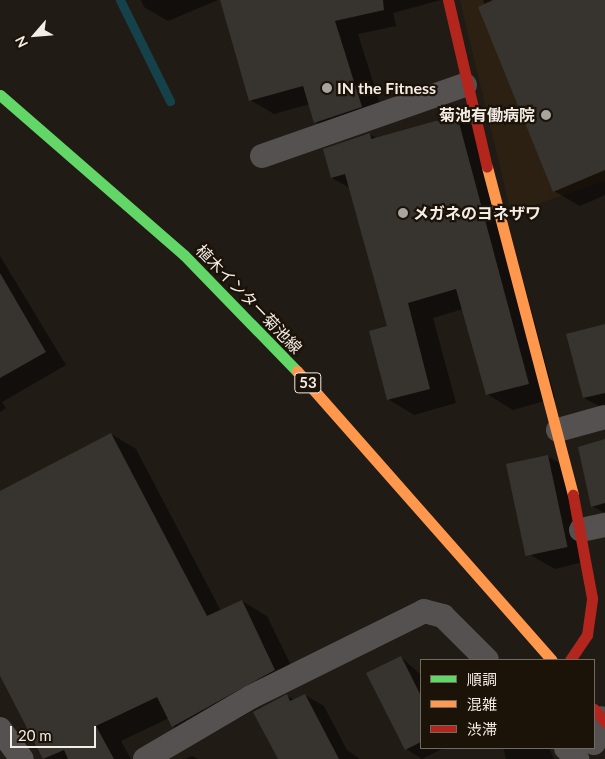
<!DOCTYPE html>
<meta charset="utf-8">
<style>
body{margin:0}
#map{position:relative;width:605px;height:759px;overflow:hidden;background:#201b15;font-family:Lato,"Noto Sans JP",sans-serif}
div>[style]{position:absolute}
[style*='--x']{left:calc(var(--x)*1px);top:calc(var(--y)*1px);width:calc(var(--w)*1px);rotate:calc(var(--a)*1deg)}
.built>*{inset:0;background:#2c2012}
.shadow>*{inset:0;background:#0007}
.stream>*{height:9px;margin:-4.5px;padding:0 4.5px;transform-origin:4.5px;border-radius:4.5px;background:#15424a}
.building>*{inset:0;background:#37332e;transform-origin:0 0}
.street>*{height:24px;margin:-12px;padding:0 12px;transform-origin:12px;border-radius:12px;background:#545150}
.fast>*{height:11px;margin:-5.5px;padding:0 5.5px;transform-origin:5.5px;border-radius:5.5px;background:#63d668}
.slow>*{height:11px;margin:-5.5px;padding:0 5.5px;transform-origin:5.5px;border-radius:5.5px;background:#ff974d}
.jam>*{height:11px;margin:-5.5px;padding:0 5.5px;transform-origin:5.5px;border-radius:5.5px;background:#b3261e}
.dots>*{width:14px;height:14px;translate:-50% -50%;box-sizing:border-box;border:2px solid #1b1208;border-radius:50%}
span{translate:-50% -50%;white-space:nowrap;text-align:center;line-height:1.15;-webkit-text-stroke:4.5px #1b1208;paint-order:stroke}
.shield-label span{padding:1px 4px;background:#1b1208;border:1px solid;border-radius:4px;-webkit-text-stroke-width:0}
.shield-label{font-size:15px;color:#f3ede6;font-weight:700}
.poi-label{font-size:16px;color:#f3ede6;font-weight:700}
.left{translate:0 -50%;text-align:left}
.right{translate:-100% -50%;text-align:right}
.street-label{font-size:16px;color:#f3ede6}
.legend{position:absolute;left:420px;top:659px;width:175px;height:90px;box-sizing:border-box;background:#1b1208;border:1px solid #716a61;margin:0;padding:6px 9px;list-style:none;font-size:15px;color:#f3ede6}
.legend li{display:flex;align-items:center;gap:10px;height:25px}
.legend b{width:25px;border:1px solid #716a61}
.north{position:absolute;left:10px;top:10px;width:50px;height:50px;-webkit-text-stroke:4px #1b1208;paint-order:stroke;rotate:243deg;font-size:14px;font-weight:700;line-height:20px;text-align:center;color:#f3ede6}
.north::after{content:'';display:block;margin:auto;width:18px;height:22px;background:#f3ede6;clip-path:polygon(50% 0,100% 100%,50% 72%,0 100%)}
.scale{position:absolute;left:10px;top:726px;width:86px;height:22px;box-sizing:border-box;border:2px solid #f3ede6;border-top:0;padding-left:6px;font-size:15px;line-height:18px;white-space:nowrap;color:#f3ede6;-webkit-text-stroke:4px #1b1208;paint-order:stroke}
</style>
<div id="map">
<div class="built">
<i style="clip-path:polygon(460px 0,605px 0,605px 181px,511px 213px)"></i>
</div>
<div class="shadow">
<i style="clip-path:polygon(141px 0,218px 0,168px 21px,144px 7px)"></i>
<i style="clip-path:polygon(221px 0,441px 0,393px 13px,396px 26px,358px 34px,385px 120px,339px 136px,315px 122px,310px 104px,274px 114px,250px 100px)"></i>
<i style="clip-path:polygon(483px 0,605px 0,605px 195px,580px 206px,554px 191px)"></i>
<i style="clip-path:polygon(457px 116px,483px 131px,555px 398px,513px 410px,487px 394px,463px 309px,433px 318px,456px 403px,414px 415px,388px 399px,389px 326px,350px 188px,332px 178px,369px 134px,377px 138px)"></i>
<i style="clip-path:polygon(0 256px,66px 365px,2px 402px,6px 408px,0 412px)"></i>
<i style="clip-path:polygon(605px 325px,605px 409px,584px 398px)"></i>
<i style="clip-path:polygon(111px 434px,136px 449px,221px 611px,242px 601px,267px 616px,300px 684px,199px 741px,173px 726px,169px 718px,121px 741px,131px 759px,44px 759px,0 676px,0 492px)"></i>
<i style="clip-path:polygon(605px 441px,605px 513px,592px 506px)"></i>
<i style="clip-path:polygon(547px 456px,570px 469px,591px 560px,555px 569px,532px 556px)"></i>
<i style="clip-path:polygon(401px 657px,421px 675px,421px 748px,444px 748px,422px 759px,406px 749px)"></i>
<i style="clip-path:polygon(305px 695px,324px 706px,347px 750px,360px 759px,279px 759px,287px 696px,295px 700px)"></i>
<i style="clip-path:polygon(503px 748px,549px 748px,554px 759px,506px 759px)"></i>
<i style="clip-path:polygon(192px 756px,198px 759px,185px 759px)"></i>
</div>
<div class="stream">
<i style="--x:120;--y:0;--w:113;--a:63.7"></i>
</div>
<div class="building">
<i style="clip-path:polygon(220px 0,383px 0,384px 10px,335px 21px,362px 107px,314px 123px,303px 86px,249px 101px)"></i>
<i style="clip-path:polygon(493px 0,605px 0,605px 170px,553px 192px,478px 7px)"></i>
<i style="clip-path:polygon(457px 115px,529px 384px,486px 395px,456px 289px,408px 303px,430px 389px,387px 400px,369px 331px,387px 326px,345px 174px,331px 178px,323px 149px,370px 133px,371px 139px)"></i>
<i style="clip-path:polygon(0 273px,46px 352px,0 378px)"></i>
<i style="clip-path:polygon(605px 324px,605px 393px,583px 398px,566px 334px)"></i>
<i style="clip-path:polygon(111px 433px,207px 616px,242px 600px,275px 670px,172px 727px,157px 697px,96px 726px,114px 759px,68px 759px,64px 750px,43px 759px,0 676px,0 491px)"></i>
<i style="clip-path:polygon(605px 439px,605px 503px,591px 507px,578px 447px)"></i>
<i style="left:548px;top:455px;width:94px;height:43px;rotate:78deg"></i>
<i style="clip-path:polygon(401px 656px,421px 696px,421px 742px,405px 750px,366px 673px)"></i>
<i style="clip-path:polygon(287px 694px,290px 701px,305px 694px,339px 759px,278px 759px,253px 712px)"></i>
</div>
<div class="street">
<i style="--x:262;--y:156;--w:215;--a:-19.3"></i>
<i style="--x:558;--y:430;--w:49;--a:-15.5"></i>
<i style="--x:581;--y:530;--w:25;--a:-12"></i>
<i style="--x:0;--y:729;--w:37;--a:54"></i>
<i style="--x:594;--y:743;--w:26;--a:-72"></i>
<i style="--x:566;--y:748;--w:16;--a:45"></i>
<i style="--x:145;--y:759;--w:123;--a:-30.3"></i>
<i style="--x:251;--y:697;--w:193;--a:-26.4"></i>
<i style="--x:424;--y:611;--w:20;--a:15"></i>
<i style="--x:443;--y:616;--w:62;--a:45"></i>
</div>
<div class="fast">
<i style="--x:0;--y:95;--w:244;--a:41"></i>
<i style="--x:184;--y:255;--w:162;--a:45.8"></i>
</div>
<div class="slow">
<i style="--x:487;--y:167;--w:339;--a:75.3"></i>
<i style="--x:297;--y:371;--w:385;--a:48.6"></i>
</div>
<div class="jam">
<i style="--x:448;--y:0;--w:171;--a:76.9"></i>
<i style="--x:570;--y:660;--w:30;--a:-56"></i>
<i style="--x:587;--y:635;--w:37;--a:-82"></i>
<i style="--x:592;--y:598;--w:105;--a:-100.5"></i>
<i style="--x:594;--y:709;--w:17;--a:50"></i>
</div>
<div class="dots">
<i style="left:327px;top:88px;background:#a9a49d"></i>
<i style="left:546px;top:115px;background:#a9a49d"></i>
<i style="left:403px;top:213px;background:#a9a49d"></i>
</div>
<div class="shield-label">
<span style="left:308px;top:383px">53</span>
</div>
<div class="poi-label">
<span class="left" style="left:337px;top:88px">IN the Fitness</span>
<span class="right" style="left:535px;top:115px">菊池有働病院</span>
<span class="left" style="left:413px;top:213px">メガネのヨネザワ</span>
</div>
<div class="street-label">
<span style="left:249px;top:299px;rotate:46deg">植木インター菊池線</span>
</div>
<ul class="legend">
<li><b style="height:6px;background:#63d668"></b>順調</li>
<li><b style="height:6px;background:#ff974d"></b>混雑</li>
<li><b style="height:6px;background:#b3261e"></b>渋滞</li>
</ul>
<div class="north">N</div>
<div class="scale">20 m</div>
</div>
